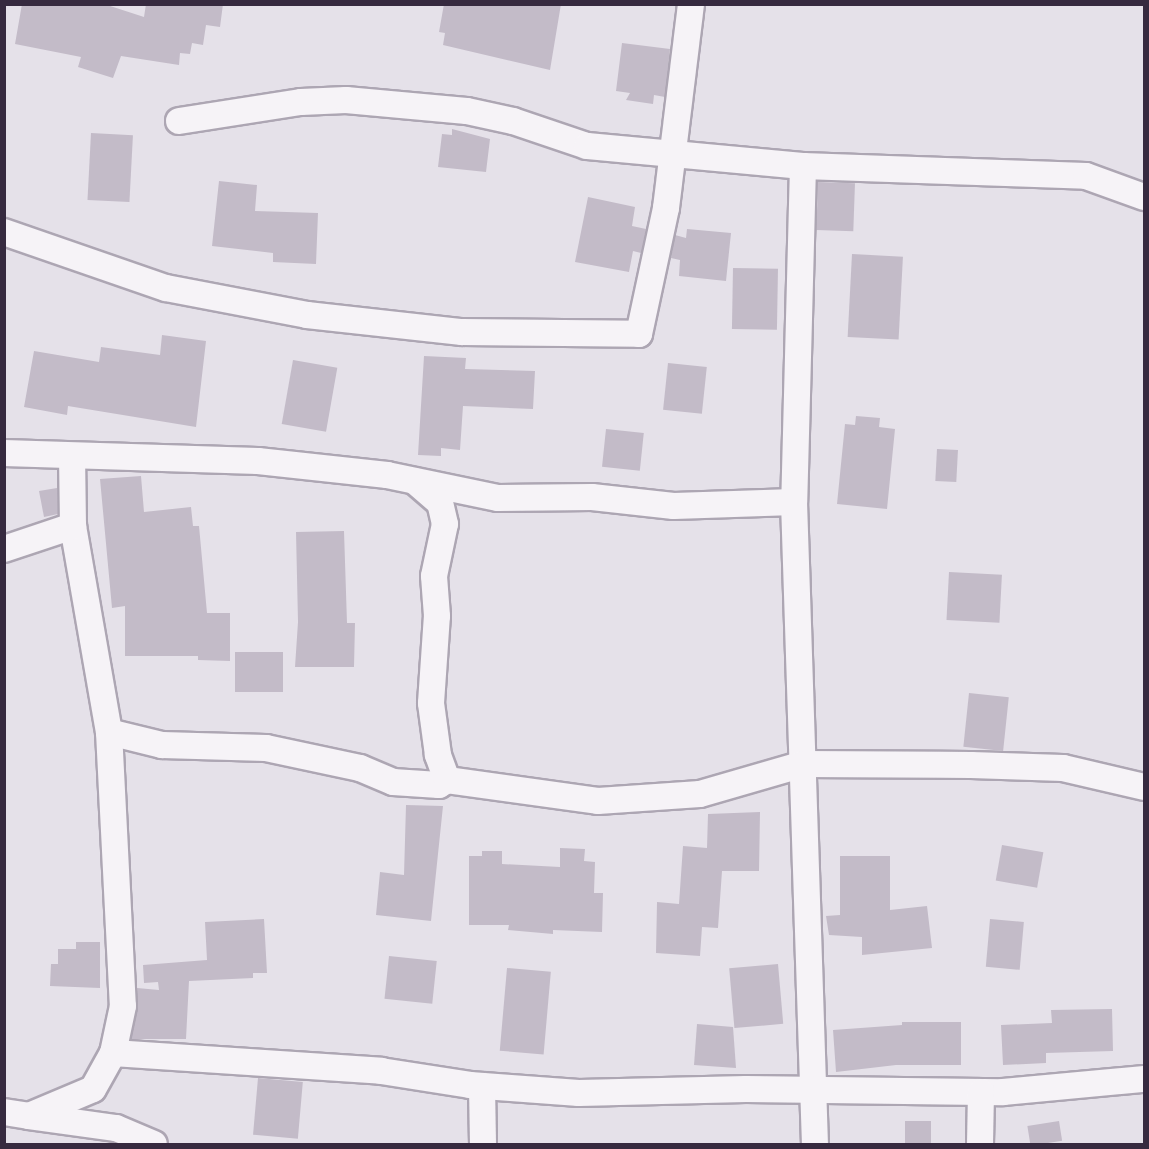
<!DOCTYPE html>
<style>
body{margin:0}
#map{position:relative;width:1149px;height:1149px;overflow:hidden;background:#e5e1e9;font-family:"Titillium Web",sans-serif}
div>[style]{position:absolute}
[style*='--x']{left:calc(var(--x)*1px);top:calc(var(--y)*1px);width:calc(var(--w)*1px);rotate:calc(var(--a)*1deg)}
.building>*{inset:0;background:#c3bbc8;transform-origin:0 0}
.roads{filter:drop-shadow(2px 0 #ada6b3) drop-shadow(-2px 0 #ada6b3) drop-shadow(0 2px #ada6b3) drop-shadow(0 -2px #ada6b3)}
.minor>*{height:26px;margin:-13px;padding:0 13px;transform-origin:13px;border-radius:13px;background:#f6f3f7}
span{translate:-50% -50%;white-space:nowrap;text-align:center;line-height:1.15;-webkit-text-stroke:4.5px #f3f0f6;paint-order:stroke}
.frame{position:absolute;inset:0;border:6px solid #362a3f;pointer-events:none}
</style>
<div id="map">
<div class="building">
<i style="clip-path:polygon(22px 4px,104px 4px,144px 17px,146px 4px,223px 4px,220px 27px,206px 25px,203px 45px,192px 43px,190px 54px,180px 53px,179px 65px,121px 56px,113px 78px,78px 67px,81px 57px,15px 44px)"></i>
<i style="clip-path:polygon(444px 4px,561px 4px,550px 70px,443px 45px,445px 33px,439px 32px)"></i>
<i style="clip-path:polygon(622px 43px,670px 49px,665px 97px,654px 95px,653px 104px,626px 100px,630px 93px,616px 91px)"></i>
<i style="clip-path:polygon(452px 129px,490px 139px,486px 172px,438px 167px,442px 134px,452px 135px)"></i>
<i style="left:91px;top:133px;width:42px;height:67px;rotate:3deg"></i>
<i style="clip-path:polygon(219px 181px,257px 185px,255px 211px,318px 213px,316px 264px,273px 262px,273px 253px,212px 246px)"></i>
<i style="left:818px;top:182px;width:37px;height:48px;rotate:2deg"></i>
<i style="clip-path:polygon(588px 197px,635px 207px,632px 226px,646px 229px,641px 253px,633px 251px,629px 272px,575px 262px)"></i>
<i style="clip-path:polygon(687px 229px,731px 233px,726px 281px,679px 276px,680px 260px,671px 258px,675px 235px,686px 238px)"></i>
<i style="left:852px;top:254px;width:51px;height:83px;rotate:3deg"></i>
<i style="left:733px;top:268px;width:45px;height:61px;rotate:1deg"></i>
<i style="clip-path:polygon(162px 335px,206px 341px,196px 427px,68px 406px,67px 415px,24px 407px,34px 351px,99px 362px,101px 347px,160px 355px)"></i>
<i style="clip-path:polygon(424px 356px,466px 358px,465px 369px,535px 371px,533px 409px,463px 406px,460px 450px,441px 448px,441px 456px,418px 455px)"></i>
<i style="left:293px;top:360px;width:45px;height:65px;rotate:10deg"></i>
<i style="left:668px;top:363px;width:39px;height:47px;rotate:6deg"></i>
<i style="clip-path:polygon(856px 416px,880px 418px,879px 427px,895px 429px,887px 509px,837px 504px,845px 424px,855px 425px)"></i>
<i style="left:606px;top:429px;width:38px;height:38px;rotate:6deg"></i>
<i style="left:937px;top:449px;width:21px;height:32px;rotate:3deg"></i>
<i style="clip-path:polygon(141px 476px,144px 512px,191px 507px,193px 526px,199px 526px,207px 613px,230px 613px,230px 661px,198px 660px,198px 656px,125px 656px,125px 606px,112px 608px,100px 479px)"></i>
<i style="clip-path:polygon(57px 488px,58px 514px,44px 517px,39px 491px)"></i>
<i style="clip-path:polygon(344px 531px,347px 623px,355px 623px,354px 667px,295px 667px,298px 622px,296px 532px)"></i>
<i style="left:949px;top:572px;width:53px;height:48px;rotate:3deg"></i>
<i style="left:283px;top:652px;width:40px;height:48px;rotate:90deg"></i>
<i style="left:969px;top:693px;width:40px;height:54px;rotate:6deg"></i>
<i style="clip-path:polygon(406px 805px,443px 806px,431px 921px,376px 915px,380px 872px,404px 875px)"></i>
<i style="clip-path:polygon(760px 812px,759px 871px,722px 871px,718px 928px,702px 927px,700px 956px,656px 953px,657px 902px,679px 904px,683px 846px,707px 848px,708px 814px)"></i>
<i style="left:1002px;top:845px;width:42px;height:36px;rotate:10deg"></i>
<i style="clip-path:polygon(560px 848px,585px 849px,584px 861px,595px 862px,594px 893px,603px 893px,602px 932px,553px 930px,553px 934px,508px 930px,509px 925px,469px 925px,469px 856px,482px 856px,482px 851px,502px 851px,502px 864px,560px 867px)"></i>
<i style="clip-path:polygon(840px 856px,890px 856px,890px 910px,927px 906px,932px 948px,862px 955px,862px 937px,829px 935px,826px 916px,840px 915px)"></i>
<i style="clip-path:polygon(264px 919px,267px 973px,253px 973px,253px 978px,189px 981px,186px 1039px,131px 1039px,137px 988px,159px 990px,158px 982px,144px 983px,143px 965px,207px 960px,205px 922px)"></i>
<i style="left:990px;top:919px;width:34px;height:48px;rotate:5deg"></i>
<i style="clip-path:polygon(76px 942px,100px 942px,100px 988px,50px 986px,51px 964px,58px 964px,58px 949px,76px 949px)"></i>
<i style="left:389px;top:956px;width:48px;height:43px;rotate:6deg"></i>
<i style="left:778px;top:964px;width:60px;height:49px;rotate:85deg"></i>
<i style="left:507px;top:968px;width:44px;height:83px;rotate:5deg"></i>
<i style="clip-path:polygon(1112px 1009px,1113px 1051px,1046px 1053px,1046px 1063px,1003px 1065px,1001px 1025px,1052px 1023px,1051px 1010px)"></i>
<i style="clip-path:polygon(902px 1022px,961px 1022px,961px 1065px,896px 1065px,836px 1072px,833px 1030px,902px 1025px)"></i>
<i style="clip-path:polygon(697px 1024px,733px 1027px,736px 1068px,694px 1065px)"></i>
<i style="left:258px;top:1078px;width:45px;height:57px;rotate:5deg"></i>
<i style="left:905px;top:1121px;width:26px;height:23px"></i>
<i style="left:1059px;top:1121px;width:20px;height:32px;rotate:81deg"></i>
</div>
<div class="roads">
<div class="minor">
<i style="--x:179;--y:121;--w:123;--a:-8.9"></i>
<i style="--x:301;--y:102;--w:45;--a:-2.5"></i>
<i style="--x:346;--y:100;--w:121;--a:5.2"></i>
<i style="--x:467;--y:111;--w:47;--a:12.3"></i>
<i style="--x:513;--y:121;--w:78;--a:18.7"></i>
<i style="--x:587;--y:146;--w:217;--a:5.3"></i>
<i style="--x:803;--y:166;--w:336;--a:91.5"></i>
<i style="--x:794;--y:502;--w:642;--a:88.13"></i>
<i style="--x:803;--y:166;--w:283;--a:2"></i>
<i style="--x:1086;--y:176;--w:62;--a:19.9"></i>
<i style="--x:4;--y:232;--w:171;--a:19.1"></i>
<i style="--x:166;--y:288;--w:144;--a:10.8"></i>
<i style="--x:307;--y:315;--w:156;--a:6.3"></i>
<i style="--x:462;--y:332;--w:177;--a:0.6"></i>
<i style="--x:639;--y:334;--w:129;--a:-77.9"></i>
<i style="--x:666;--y:208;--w:206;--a:-83"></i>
<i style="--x:4;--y:453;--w:254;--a:1.8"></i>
<i style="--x:258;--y:461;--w:130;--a:6.2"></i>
<i style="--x:387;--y:475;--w:113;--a:11.7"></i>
<i style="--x:498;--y:498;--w:94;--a:-0.6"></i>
<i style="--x:592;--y:497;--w:82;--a:6.3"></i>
<i style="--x:674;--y:506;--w:120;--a:-1.9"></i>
<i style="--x:73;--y:526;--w:209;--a:80.1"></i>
<i style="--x:109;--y:732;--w:55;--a:13.8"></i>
<i style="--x:162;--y:745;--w:104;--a:1.7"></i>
<i style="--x:266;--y:748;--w:96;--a:12"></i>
<i style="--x:360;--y:768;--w:36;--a:23"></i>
<i style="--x:393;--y:782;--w:46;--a:3.7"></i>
<i style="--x:439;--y:785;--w:9;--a:-32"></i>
<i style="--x:447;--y:780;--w:27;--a:-110"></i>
<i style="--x:438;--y:755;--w:52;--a:-97.7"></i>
<i style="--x:431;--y:703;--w:87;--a:-86.1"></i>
<i style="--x:437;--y:616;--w:40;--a:-94.3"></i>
<i style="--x:434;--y:576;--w:53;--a:-78.1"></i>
<i style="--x:445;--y:524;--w:22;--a:-103"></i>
<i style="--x:440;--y:503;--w:33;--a:-139"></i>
<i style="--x:4;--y:549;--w:73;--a:-18.4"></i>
<i style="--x:73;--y:526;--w:69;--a:-90.8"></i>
<i style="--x:109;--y:732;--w:274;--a:87.1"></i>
<i style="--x:123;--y:1006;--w:48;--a:102"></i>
<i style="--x:447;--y:780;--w:152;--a:7.9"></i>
<i style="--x:598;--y:801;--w:102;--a:-3.9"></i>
<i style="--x:700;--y:794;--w:107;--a:-16.2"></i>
<i style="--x:803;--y:764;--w:168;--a:0.3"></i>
<i style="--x:971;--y:765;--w:92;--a:1.9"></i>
<i style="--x:1063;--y:768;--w:83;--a:13.2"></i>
<i style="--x:482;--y:1086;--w:58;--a:89"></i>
<i style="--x:4;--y:1112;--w:25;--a:9"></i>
<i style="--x:29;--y:1116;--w:69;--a:-22.9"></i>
<i style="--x:93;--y:1089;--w:41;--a:-60.9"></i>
<i style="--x:113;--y:1053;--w:269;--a:3.8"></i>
<i style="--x:381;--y:1071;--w:90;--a:8.9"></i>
<i style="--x:470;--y:1085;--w:109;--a:4.2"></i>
<i style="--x:579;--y:1093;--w:167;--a:-1.4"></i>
<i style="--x:746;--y:1089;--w:257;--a:0.7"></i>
<i style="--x:1003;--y:1092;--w:142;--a:-5.3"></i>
<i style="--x:29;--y:1116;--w:88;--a:7.9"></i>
<i style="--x:116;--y:1128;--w:41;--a:22.8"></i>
<i style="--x:980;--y:1144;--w:52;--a:-88.9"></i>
</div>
</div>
<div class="frame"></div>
</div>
